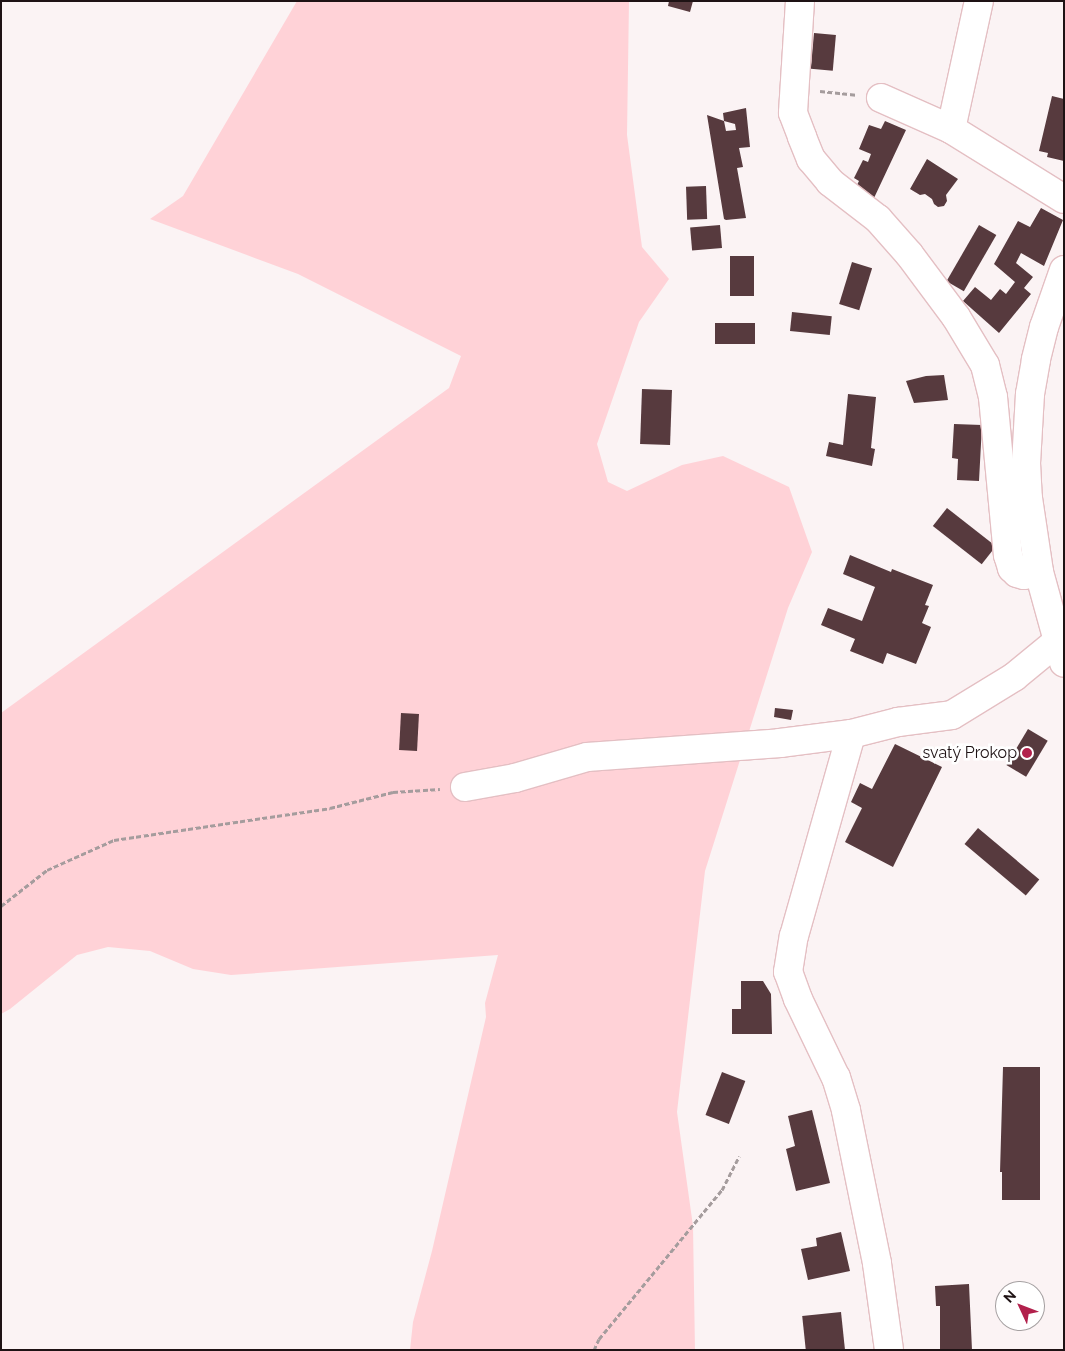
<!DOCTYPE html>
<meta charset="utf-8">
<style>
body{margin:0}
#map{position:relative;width:1065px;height:1351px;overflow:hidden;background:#fbf3f4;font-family:Raleway,sans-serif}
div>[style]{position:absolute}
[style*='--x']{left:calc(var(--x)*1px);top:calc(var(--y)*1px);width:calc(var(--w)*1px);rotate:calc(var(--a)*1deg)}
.green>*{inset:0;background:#ffd2d7}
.building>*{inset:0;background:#573a3e;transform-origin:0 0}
.path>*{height:3px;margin-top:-1.5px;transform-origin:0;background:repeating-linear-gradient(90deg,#a59c9d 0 5px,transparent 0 7.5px)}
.roads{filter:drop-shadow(1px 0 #e4bfc3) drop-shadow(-1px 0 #e4bfc3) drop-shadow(0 1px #e4bfc3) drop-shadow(0 -1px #e4bfc3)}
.minor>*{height:28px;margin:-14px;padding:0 14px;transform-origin:14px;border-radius:14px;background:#fff}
.major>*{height:28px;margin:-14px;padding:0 14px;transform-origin:14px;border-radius:14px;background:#fff}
.dots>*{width:14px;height:14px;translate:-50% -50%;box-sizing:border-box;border:2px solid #fff;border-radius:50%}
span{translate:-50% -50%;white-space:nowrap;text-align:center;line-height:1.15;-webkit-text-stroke:5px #fff;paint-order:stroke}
.poi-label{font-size:16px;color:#1e1214}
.right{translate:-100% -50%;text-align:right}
.frame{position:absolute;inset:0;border:2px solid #1e1214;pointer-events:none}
.north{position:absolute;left:995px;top:1281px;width:50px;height:50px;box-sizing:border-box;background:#fff;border:1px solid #a5a0a1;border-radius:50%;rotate:313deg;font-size:14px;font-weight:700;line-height:20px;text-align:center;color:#1e1214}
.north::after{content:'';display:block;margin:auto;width:18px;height:22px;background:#b2214c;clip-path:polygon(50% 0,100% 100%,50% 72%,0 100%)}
</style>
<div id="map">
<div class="green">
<i style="clip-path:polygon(297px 1px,629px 1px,627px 135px,642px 247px,669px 279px,639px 322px,597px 444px,608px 482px,627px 491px,682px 465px,723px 456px,789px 487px,812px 552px,788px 608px,705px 871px,677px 1112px,693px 1226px,695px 1350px,410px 1350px,413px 1322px,432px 1251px,486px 1017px,485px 1003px,498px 955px,231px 975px,193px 969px,150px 951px,108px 947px,77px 955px,10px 1009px,1px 1014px,1px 713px,449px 388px,461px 356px,298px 274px,150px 219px,183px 196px)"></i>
</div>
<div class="building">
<i style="clip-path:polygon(669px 1px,693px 1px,690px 12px,668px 6px)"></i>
<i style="left:814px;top:33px;width:22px;height:36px;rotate:5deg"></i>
<i style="clip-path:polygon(1052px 96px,1064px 99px,1064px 161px,1047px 157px,1048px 153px,1039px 151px)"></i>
<i style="clip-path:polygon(746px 108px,750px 147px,739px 148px,743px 167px,737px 168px,746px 218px,726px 220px,724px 219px,707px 115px,724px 121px,726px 131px,736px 130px,735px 124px,724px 121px,723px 113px)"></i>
<i style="clip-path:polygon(885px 121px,906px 130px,874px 198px,855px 189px,859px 181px,854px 178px,863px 160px,868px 162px,871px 154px,859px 149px,869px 125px,881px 129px)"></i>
<i style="clip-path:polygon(927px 159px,958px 179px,946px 195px,947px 201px,944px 206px,938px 207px,934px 204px,932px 199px,925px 194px,920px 195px,910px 189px)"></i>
<i style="left:706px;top:186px;width:33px;height:20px;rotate:88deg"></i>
<i style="clip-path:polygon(1041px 208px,1063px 220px,1044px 266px,1021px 253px,1016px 263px,1033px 277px,1024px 288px,1031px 294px,999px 333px,963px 301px,975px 287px,991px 300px,1000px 289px,1006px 294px,1015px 282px,994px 264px,1018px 221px,1030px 227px)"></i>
<i style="left:720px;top:225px;width:23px;height:30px;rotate:85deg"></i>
<i style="left:979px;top:225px;width:20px;height:65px;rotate:30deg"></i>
<i style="left:730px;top:256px;width:24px;height:40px"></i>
<i style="left:852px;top:262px;width:21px;height:44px;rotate:17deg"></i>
<i style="left:792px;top:312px;width:40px;height:19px;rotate:6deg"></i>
<i style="left:755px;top:323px;width:21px;height:40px;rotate:90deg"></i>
<i style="clip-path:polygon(944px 375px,948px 400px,914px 403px,906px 381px,926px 376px)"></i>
<i style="left:642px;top:389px;width:30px;height:55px;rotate:2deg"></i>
<i style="clip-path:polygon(848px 394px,876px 397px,871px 448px,875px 449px,872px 466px,826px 456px,829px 442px,843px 445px)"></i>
<i style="clip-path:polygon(954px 424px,982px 425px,979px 481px,957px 480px,958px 459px,952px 458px)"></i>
<i style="left:947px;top:508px;width:62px;height:23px;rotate:38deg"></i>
<i style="clip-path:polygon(850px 555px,891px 572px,892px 569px,933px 585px,925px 605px,929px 606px,922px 623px,931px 627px,916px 664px,887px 653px,883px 664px,850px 651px,855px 639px,821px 625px,828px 608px,862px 621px,875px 587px,843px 574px)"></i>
<i style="clip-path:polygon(775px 708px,793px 710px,791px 720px,774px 717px)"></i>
<i style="left:401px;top:713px;width:18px;height:37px;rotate:3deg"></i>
<i style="left:1028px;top:729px;width:23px;height:42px;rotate:31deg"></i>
<i style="clip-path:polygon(895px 744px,942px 767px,893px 867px,845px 842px,862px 808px,851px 802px,860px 783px,872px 789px)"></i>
<i style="left:978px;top:828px;width:80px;height:21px;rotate:40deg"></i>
<i style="clip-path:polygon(741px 981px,763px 981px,771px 994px,772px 1034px,732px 1034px,732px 1009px,741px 1009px)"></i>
<i style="clip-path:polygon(1003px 1067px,1040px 1067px,1040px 1200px,1002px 1200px,1002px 1172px,1000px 1172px)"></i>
<i style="left:722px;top:1072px;width:25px;height:46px;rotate:21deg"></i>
<i style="clip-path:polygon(812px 1110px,830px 1183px,796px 1191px,786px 1149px,795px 1146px,788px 1116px)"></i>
<i style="clip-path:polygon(841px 1232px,850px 1271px,808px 1280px,801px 1249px,817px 1246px,816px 1238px)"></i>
<i style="clip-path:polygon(969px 1284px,972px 1350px,940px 1350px,940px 1306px,936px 1306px,935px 1286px)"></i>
<i style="left:841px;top:1312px;width:38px;height:39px;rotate:84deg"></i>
</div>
<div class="path">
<i style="--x:820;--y:91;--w:36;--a:6"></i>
<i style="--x:1;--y:906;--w:58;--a:-38"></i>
<i style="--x:47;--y:870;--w:73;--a:-24.1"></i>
<i style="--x:114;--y:840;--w:218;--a:-8.4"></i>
<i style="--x:330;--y:808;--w:65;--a:-14.3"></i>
<i style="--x:393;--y:792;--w:47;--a:-3.7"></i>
<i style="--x:594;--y:1350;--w:12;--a:-66"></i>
<i style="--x:599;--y:1339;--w:193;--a:-50.5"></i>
<i style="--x:722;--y:1190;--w:38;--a:-63"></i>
</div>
<div class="roads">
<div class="minor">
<i style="--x:800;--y:1;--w:112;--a:93.6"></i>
<i style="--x:793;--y:113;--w:26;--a:69"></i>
<i style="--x:802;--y:137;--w:24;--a:68"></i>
<i style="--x:811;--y:159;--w:30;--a:50"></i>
<i style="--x:830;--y:182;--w:61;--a:37.6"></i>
<i style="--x:878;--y:219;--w:47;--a:48.5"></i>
<i style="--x:909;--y:254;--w:79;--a:53.3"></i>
<i style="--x:956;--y:317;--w:56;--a:58.9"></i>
<i style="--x:985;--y:365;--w:33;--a:76"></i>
<i style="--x:993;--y:397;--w:159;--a:84.6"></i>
<i style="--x:1008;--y:555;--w:14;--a:73"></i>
<i style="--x:1012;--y:568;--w:7;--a:45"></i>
<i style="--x:1017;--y:573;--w:7;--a:16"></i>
<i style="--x:1024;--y:575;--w:15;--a:-11"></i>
<i style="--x:881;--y:98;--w:77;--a:23.9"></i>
<i style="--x:951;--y:129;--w:133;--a:31.8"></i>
<i style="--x:951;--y:129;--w:131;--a:-77.7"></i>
<i style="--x:465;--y:787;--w:51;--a:-10.2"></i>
<i style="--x:515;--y:778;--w:75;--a:-16.3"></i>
<i style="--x:587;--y:757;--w:194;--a:-4.1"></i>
<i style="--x:780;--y:743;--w:72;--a:-7.2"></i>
<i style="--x:889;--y:1350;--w:88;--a:-97.9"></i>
<i style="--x:877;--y:1263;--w:156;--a:-101.5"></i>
<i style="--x:846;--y:1110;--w:34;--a:-107"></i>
<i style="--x:836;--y:1078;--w:88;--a:-115.7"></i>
<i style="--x:798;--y:999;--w:29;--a:-110"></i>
<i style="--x:788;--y:972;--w:36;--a:-81"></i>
<i style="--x:794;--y:936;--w:210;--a:-74.2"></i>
<i style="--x:851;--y:734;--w:49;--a:-14.3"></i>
<i style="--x:898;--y:722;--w:54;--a:-7.4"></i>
<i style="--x:952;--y:715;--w:73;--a:-31.5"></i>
<i style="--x:1014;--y:677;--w:65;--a:-39.4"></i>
</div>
<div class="major">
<i style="--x:1064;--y:270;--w:60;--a:109.3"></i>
<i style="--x:1044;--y:327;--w:34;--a:104"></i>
<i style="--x:1036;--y:360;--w:35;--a:100"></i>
<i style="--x:1030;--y:394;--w:69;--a:93.3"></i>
<i style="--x:1026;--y:463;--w:35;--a:87"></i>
<i style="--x:1028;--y:498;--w:75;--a:81.5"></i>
<i style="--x:1039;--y:572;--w:94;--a:74.6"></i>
</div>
</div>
<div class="dots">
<i style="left:1027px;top:753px;background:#b2214c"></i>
</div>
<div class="poi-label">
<span class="right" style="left:1017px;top:753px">svatý Prokop</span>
</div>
<div class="frame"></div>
<div class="north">N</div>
</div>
